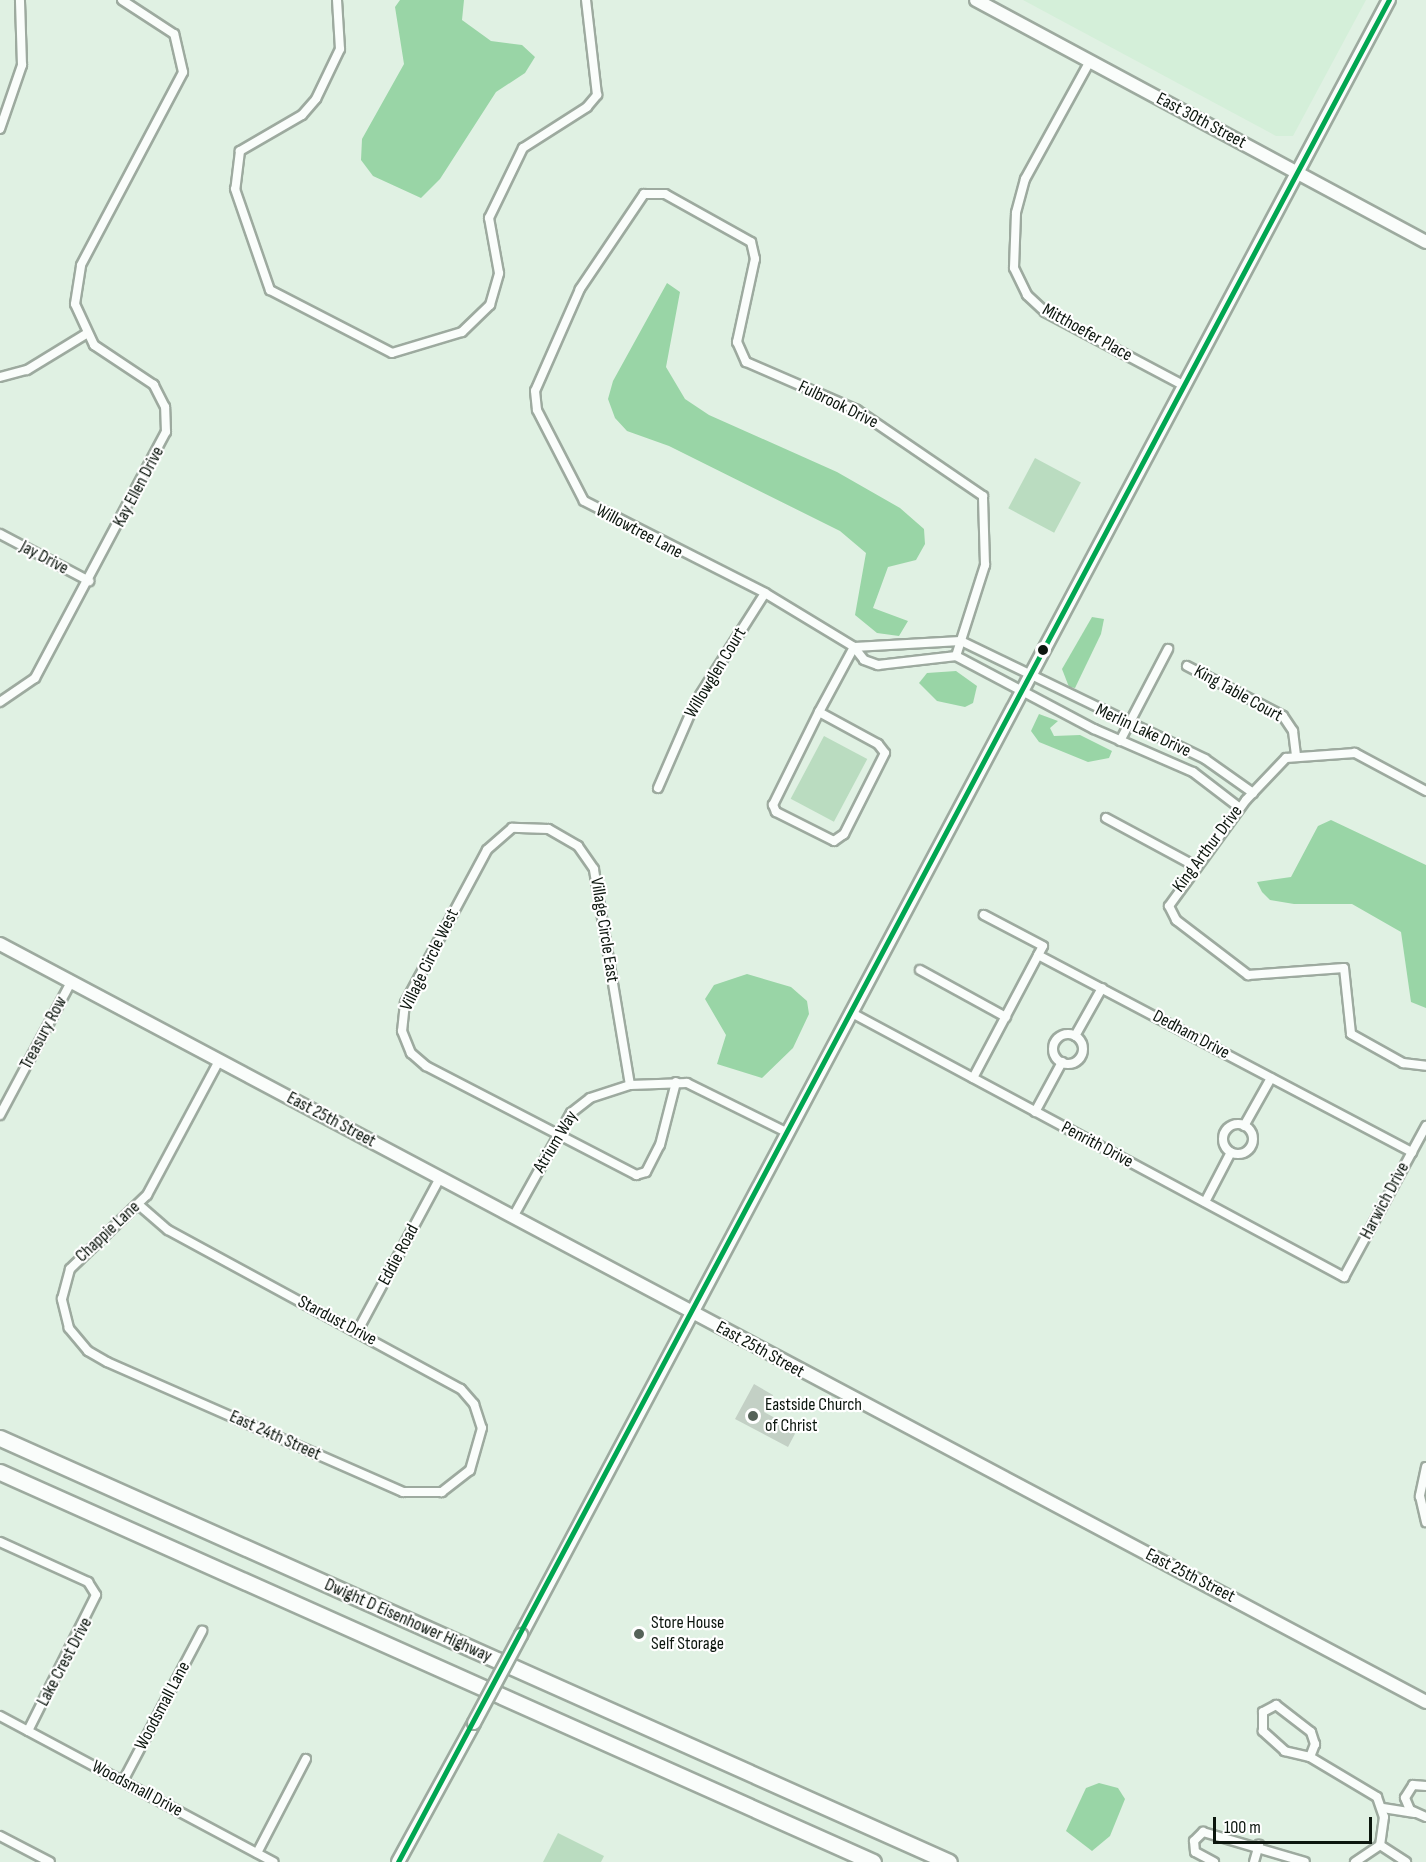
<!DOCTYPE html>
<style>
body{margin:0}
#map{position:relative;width:1426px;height:1862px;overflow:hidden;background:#e0f1e3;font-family:"Sofia Sans Condensed",sans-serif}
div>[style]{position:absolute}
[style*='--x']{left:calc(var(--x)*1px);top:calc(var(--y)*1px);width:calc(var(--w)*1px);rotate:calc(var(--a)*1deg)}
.built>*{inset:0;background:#d4efd9}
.green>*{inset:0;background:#badcc0;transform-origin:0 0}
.water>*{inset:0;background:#99d5a6}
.building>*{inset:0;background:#c3d0c5}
.roads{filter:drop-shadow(2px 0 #9daa9f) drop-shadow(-2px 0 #9daa9f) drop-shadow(0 2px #9daa9f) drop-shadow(0 -2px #9daa9f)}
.street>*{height:8px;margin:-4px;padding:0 4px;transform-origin:4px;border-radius:4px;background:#fafdfb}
.street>.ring{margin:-4px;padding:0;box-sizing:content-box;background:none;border:8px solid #fafdfb;border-radius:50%}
.secondary>*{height:12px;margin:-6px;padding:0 6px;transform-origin:6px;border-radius:6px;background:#fafdfb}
.highway>*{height:15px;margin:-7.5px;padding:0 7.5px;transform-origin:7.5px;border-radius:7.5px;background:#fafdfb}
.bridges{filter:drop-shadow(2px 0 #9daa9f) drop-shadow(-2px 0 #9daa9f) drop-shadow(0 2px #9daa9f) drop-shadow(0 -2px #9daa9f)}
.secondary-bridge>*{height:12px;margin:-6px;padding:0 6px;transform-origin:6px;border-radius:6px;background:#fafdfb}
.bus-1>*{height:4.5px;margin:-2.25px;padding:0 2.25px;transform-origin:2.25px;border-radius:2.25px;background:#00a651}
.dots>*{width:16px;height:16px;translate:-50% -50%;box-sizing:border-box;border:3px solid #fff;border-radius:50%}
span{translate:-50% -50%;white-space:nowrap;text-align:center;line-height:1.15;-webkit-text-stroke:4.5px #fff;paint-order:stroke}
.street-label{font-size:18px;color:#0c160e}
.poi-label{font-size:18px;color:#0c160e}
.left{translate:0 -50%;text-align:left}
.scale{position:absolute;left:1213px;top:1817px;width:159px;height:27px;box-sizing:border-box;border:3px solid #0c160e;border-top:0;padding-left:8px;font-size:18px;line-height:21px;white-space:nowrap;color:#0c160e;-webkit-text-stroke:4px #fff;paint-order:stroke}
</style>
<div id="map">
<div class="built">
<i style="clip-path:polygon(1023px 0,1366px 0,1293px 136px,1276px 136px)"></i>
</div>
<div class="green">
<i style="left:1035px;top:458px;width:52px;height:57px;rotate:28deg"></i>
<i style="left:824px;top:736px;width:49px;height:71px;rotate:28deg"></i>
<i style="clip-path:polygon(558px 1833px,604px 1856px,601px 1862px,543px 1862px)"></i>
</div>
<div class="water">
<i style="clip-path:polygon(400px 0,464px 0,462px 20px,491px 41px,522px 45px,535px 57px,525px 73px,496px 92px,440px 179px,421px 198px,373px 176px,361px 160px,362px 139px,404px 64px,395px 7px)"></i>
<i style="clip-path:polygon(667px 283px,680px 292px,666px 367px,685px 399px,709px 415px,837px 472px,900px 508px,924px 529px,925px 544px,916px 560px,888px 567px,873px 608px,908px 621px,899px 636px,877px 633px,855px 615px,866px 553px,840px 531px,669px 446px,627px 431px,615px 418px,608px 399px,613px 381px)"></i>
<i style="clip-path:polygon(1092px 617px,1104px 619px,1101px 634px,1075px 688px,1069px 687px,1062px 669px)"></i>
<i style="clip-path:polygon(956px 671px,977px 686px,973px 703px,965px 707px,937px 701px,919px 683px,927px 673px)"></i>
<i style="clip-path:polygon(1039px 714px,1058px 721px,1050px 728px,1054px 736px,1080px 735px,1112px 751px,1109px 758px,1088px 762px,1039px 742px,1031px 731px)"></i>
<i style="clip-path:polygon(1331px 820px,1426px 865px,1426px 1008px,1411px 1002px,1401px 932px,1352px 904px,1294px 904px,1270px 900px,1262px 892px,1257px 882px,1291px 877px,1318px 826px)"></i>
<i style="clip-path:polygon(747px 974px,791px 987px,807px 1001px,809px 1014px,793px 1048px,762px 1078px,717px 1064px,726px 1035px,705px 999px,714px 985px)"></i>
<i style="clip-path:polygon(1099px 1783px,1118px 1788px,1125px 1799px,1110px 1836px,1092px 1851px,1066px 1831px,1086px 1788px)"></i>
</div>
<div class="building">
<i style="clip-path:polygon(754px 1384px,773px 1395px,764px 1412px,797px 1430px,788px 1447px,735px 1419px)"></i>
</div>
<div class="roads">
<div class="street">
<i style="--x:337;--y:0;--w:49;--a:86.5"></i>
<i style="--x:340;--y:49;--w:55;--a:115.6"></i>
<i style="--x:316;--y:99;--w:21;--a:131"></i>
<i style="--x:302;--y:115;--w:72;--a:149.9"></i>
<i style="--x:240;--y:151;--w:38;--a:97"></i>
<i style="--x:235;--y:189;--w:107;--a:70.9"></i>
<i style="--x:270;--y:290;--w:137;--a:27.3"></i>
<i style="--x:392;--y:353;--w:73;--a:-16.7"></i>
<i style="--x:462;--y:332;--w:39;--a:-44"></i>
<i style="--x:490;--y:305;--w:33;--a:-74"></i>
<i style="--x:499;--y:273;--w:56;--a:-100.3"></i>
<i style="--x:489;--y:218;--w:78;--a:-64.1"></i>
<i style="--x:523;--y:148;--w:76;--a:-32.6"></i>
<i style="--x:587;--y:107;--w:16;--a:-50"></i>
<i style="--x:597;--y:95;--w:96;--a:-96.6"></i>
<i style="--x:1090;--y:61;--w:135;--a:118.8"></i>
<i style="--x:1025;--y:179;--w:35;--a:105"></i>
<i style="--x:1016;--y:213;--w:55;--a:92.1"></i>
<i style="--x:1014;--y:268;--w:30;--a:64"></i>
<i style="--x:1027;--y:295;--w:25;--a:43"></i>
<i style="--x:1045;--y:312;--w:156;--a:27.9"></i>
<i style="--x:0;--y:129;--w:68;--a:-71"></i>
<i style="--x:22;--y:65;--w:65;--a:-91.8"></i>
<i style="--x:0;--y:377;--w:28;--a:-15"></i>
<i style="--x:27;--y:370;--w:69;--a:-31.4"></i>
<i style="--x:0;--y:534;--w:101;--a:27.8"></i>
<i style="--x:854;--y:647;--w:107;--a:-3.2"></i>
<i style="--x:961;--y:641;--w:271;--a:25.8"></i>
<i style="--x:1205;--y:759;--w:59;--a:35.3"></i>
<i style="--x:956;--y:656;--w:96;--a:-72.3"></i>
<i style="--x:985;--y:565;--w:69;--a:-91.7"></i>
<i style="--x:983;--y:496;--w:153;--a:-145.7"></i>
<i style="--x:857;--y:410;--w:121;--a:-156.6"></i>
<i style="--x:746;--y:362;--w:22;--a:-114"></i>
<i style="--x:737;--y:342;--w:85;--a:-77.8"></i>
<i style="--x:755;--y:259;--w:17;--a:-103"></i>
<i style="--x:751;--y:242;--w:98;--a:-150.8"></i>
<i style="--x:665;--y:194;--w:21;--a:180"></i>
<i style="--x:644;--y:194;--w:115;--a:124"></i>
<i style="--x:580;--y:289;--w:111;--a:113.8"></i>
<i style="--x:535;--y:391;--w:19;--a:84"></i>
<i style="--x:537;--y:410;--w:102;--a:62.7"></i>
<i style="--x:584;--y:501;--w:203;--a:26.9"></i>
<i style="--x:765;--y:593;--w:104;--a:31.2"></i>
<i style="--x:854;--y:647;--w:16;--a:52"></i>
<i style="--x:864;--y:660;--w:15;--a:20"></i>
<i style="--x:878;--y:665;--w:79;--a:-6.6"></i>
<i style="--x:956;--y:656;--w:156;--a:27.9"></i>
<i style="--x:1094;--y:729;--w:108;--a:23.5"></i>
<i style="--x:1193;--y:772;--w:59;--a:37.5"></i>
<i style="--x:1187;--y:666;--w:108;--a:27.5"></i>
<i style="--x:1283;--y:716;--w:18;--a:56"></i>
<i style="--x:1293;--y:731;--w:26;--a:83"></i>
<i style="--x:0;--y:702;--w:42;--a:-34.4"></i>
<i style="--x:35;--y:678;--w:279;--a:-62"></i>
<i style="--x:166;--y:432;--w:25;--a:-92"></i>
<i style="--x:165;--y:407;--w:25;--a:-117"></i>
<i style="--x:154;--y:385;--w:72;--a:-146.3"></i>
<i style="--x:94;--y:345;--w:45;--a:-114.9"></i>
<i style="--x:75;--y:304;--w:39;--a:-81"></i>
<i style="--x:81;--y:265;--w:218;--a:-62.1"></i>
<i style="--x:183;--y:72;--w:39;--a:-103"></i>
<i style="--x:174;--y:34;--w:62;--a:-146.8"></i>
<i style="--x:819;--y:712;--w:67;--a:28.5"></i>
<i style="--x:878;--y:744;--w:11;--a:52"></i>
<i style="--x:885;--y:753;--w:91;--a:116.8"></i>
<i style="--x:844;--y:834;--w:12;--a:145"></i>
<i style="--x:834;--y:841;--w:65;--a:-153.4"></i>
<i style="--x:776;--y:812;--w:8;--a:-113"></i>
<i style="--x:773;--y:805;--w:104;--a:-63.7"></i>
<i style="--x:819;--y:712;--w:74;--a:-61.7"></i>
<i style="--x:1120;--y:741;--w:104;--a:-62.4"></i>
<i style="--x:658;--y:788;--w:93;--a:-66.5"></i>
<i style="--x:695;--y:703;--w:130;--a:-57.5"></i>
<i style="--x:1426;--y:791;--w:81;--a:-151.8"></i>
<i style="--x:1355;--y:753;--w:69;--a:175.9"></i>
<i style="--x:1286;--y:758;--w:58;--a:133.6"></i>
<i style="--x:1246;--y:800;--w:131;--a:126"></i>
<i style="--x:1169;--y:906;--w:16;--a:63"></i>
<i style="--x:1176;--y:920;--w:91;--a:37.4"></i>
<i style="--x:1248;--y:975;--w:96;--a:-4.2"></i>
<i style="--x:1344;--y:968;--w:66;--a:83.9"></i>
<i style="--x:1351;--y:1034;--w:60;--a:29.1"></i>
<i style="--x:1403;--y:1063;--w:23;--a:7"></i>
<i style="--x:1106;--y:818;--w:101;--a:28.3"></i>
<i style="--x:1038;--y:955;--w:423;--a:27.8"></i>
<i style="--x:920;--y:970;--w:98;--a:28.7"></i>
<i style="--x:850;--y:1012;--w:561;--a:28.21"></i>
<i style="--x:1344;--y:1277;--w:172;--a:-61.5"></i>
<i class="ring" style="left:1053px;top:1034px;width:22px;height:22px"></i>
<i style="--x:1075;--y:1036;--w:55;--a:-60.6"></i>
<i style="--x:973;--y:1078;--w:149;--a:-62.1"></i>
<i style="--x:1043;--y:946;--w:67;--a:-152.3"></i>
<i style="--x:630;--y:1085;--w:219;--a:-99.5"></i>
<i style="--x:594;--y:869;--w:28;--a:-125"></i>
<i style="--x:578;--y:846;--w:34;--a:-150"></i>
<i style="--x:548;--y:829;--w:36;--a:-178"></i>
<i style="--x:512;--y:828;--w:33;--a:139"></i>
<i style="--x:487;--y:850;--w:174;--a:118.2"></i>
<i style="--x:405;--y:1003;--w:28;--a:96"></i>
<i style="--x:402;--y:1031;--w:24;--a:68"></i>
<i style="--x:411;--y:1053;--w:20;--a:41"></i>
<i style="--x:426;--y:1066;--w:237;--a:27.4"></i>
<i style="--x:636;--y:1175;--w:10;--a:-17"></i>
<i style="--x:646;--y:1172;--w:30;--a:-63"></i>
<i style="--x:660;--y:1145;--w:65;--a:-75.7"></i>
<i style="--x:1035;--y:1112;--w:57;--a:-61.6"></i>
<i style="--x:0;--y:1115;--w:151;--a:-61.9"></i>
<i class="ring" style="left:1223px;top:1124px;width:22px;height:22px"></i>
<i style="--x:1244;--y:1126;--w:55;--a:-60.6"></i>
<i style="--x:1205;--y:1202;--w:56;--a:-62.5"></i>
<i style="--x:139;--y:1205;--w:38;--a:41"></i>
<i style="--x:168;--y:1230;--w:333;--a:28.5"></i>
<i style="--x:461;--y:1389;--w:20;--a:49"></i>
<i style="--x:474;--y:1404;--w:25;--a:72"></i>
<i style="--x:482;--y:1428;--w:44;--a:105.9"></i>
<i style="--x:470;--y:1470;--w:36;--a:142"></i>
<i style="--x:442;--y:1492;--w:39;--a:180"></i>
<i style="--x:403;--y:1492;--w:323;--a:-156.3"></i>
<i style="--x:107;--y:1362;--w:22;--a:-150"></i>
<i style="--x:88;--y:1351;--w:30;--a:-130"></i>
<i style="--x:69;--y:1328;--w:30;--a:-104"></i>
<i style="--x:62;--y:1299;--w:31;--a:-75"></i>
<i style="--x:70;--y:1269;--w:107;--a:-43.9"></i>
<i style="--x:147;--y:1195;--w:152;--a:-61.8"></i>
<i style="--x:513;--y:1217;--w:119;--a:-60.9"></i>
<i style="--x:571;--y:1113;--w:24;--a:-38"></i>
<i style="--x:590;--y:1098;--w:42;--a:-18"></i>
<i style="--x:630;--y:1085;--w:57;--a:-2"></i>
<i style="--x:687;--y:1083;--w:110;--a:26.3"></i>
<i style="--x:357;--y:1332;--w:175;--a:-61.7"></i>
<i style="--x:1426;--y:1467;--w:30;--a:102"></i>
<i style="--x:1420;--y:1496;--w:27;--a:77"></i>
<i style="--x:0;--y:1542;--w:97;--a:24.4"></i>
<i style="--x:88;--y:1582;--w:15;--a:58"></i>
<i style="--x:96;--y:1595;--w:152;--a:116.6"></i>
<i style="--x:1276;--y:1705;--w:44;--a:37.6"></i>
<i style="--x:1311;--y:1732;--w:13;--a:72"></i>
<i style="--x:1315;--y:1744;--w:14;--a:111"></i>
<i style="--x:1310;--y:1757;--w:26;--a:-167"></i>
<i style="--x:1285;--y:1751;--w:30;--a:-138"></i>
<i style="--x:1263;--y:1731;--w:19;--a:-90"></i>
<i style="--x:1263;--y:1712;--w:15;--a:-28"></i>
<i style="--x:0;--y:1716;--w:310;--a:28.1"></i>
<i style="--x:1310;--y:1757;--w:78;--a:30.8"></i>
<i style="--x:1377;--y:1797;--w:21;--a:71"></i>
<i style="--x:1384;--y:1817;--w:28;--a:98"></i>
<i style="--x:123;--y:1781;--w:170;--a:-62.2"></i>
<i style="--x:1426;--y:1786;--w:13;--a:-176"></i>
<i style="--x:1413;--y:1785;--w:15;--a:122"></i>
<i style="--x:1405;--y:1798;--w:13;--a:67"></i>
<i style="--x:1410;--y:1810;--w:17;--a:24"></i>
<i style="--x:1383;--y:1808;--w:32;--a:9"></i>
<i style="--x:0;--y:1836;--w:56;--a:27.5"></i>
<i style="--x:257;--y:1853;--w:106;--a:-62.5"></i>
<i style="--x:1214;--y:1862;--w:21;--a:-152"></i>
<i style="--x:1195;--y:1852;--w:11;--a:-95"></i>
<i style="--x:1194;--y:1841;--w:13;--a:-45"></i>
<i style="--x:1203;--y:1832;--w:106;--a:16.4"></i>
<i style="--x:1254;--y:1862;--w:18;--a:-74"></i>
<i style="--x:1355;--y:1862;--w:30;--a:-34"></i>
<i style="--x:1380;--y:1845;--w:31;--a:33"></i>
</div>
<div class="secondary">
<i style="--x:976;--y:0;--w:511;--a:28.27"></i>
<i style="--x:0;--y:944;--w:1615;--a:27.99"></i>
<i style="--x:521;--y:1635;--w:1851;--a:-62.04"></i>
<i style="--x:398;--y:1862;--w:158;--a:-61.3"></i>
</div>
<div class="highway">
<i style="--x:0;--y:1438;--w:1039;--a:24.07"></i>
<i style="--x:0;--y:1472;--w:956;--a:24.07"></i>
</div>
</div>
<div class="bridges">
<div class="secondary-bridge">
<i style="--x:474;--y:1723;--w:100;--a:-61.9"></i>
</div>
</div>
<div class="bus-1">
<i style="--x:398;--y:1862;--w:2109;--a:-61.98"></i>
</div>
<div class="dots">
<i style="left:1043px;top:650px;background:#0c160e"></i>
<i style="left:753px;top:1416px;background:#566359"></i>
<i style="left:639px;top:1634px;background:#566359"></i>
</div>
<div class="street-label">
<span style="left:1201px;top:121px;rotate:28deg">East 30th Street</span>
<span style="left:1087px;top:333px;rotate:29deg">Mitthoefer Place</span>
<span style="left:838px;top:405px;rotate:26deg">Fulbrook Drive</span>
<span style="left:139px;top:487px;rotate:-62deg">Kay Ellen Drive</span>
<span style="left:639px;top:532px;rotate:28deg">Willowtree Lane</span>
<span style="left:44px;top:558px;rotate:28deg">Jay Drive</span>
<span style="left:716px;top:673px;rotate:-59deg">Willowglen Court</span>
<span style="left:1238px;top:694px;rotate:29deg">King Table Court</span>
<span style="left:1143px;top:731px;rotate:25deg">Merlin Lake Drive</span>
<span style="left:1208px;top:849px;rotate:-53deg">King Arthur Drive</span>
<span style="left:604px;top:930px;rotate:81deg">Village Circle East</span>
<span style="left:430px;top:960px;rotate:-64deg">Village Circle West</span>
<span style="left:44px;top:1033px;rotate:-62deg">Treasury Row</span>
<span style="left:1191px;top:1035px;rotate:28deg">Dedham Drive</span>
<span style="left:331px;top:1120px;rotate:28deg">East 25th Street</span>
<span style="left:556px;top:1142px;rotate:-59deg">Atrium Way</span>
<span style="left:1097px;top:1145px;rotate:28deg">Penrith Drive</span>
<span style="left:1385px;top:1201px;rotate:-62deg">Harwich Drive</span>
<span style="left:108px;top:1232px;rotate:-43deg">Chappie Lane</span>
<span style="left:399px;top:1255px;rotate:-62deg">Eddie Road</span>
<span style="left:337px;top:1321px;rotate:28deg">Stardust Drive</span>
<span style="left:760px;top:1350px;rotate:29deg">East 25th Street</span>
<span style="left:275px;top:1436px;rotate:24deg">East 24th Street</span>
<span style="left:1190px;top:1576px;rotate:27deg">East 25th Street</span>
<span style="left:408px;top:1621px;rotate:24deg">Dwight D Eisenhower Highway</span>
<span style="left:65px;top:1662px;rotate:-62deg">Lake Crest Drive</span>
<span style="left:163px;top:1706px;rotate:-62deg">Woodsmall Lane</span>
<span style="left:137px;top:1789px;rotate:28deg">Woodsmall Drive</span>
</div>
<div class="poi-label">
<span class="left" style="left:765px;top:1416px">Eastside Church<br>of Christ</span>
<span class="left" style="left:651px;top:1634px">Store House<br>Self Storage</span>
</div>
<div class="scale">100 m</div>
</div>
